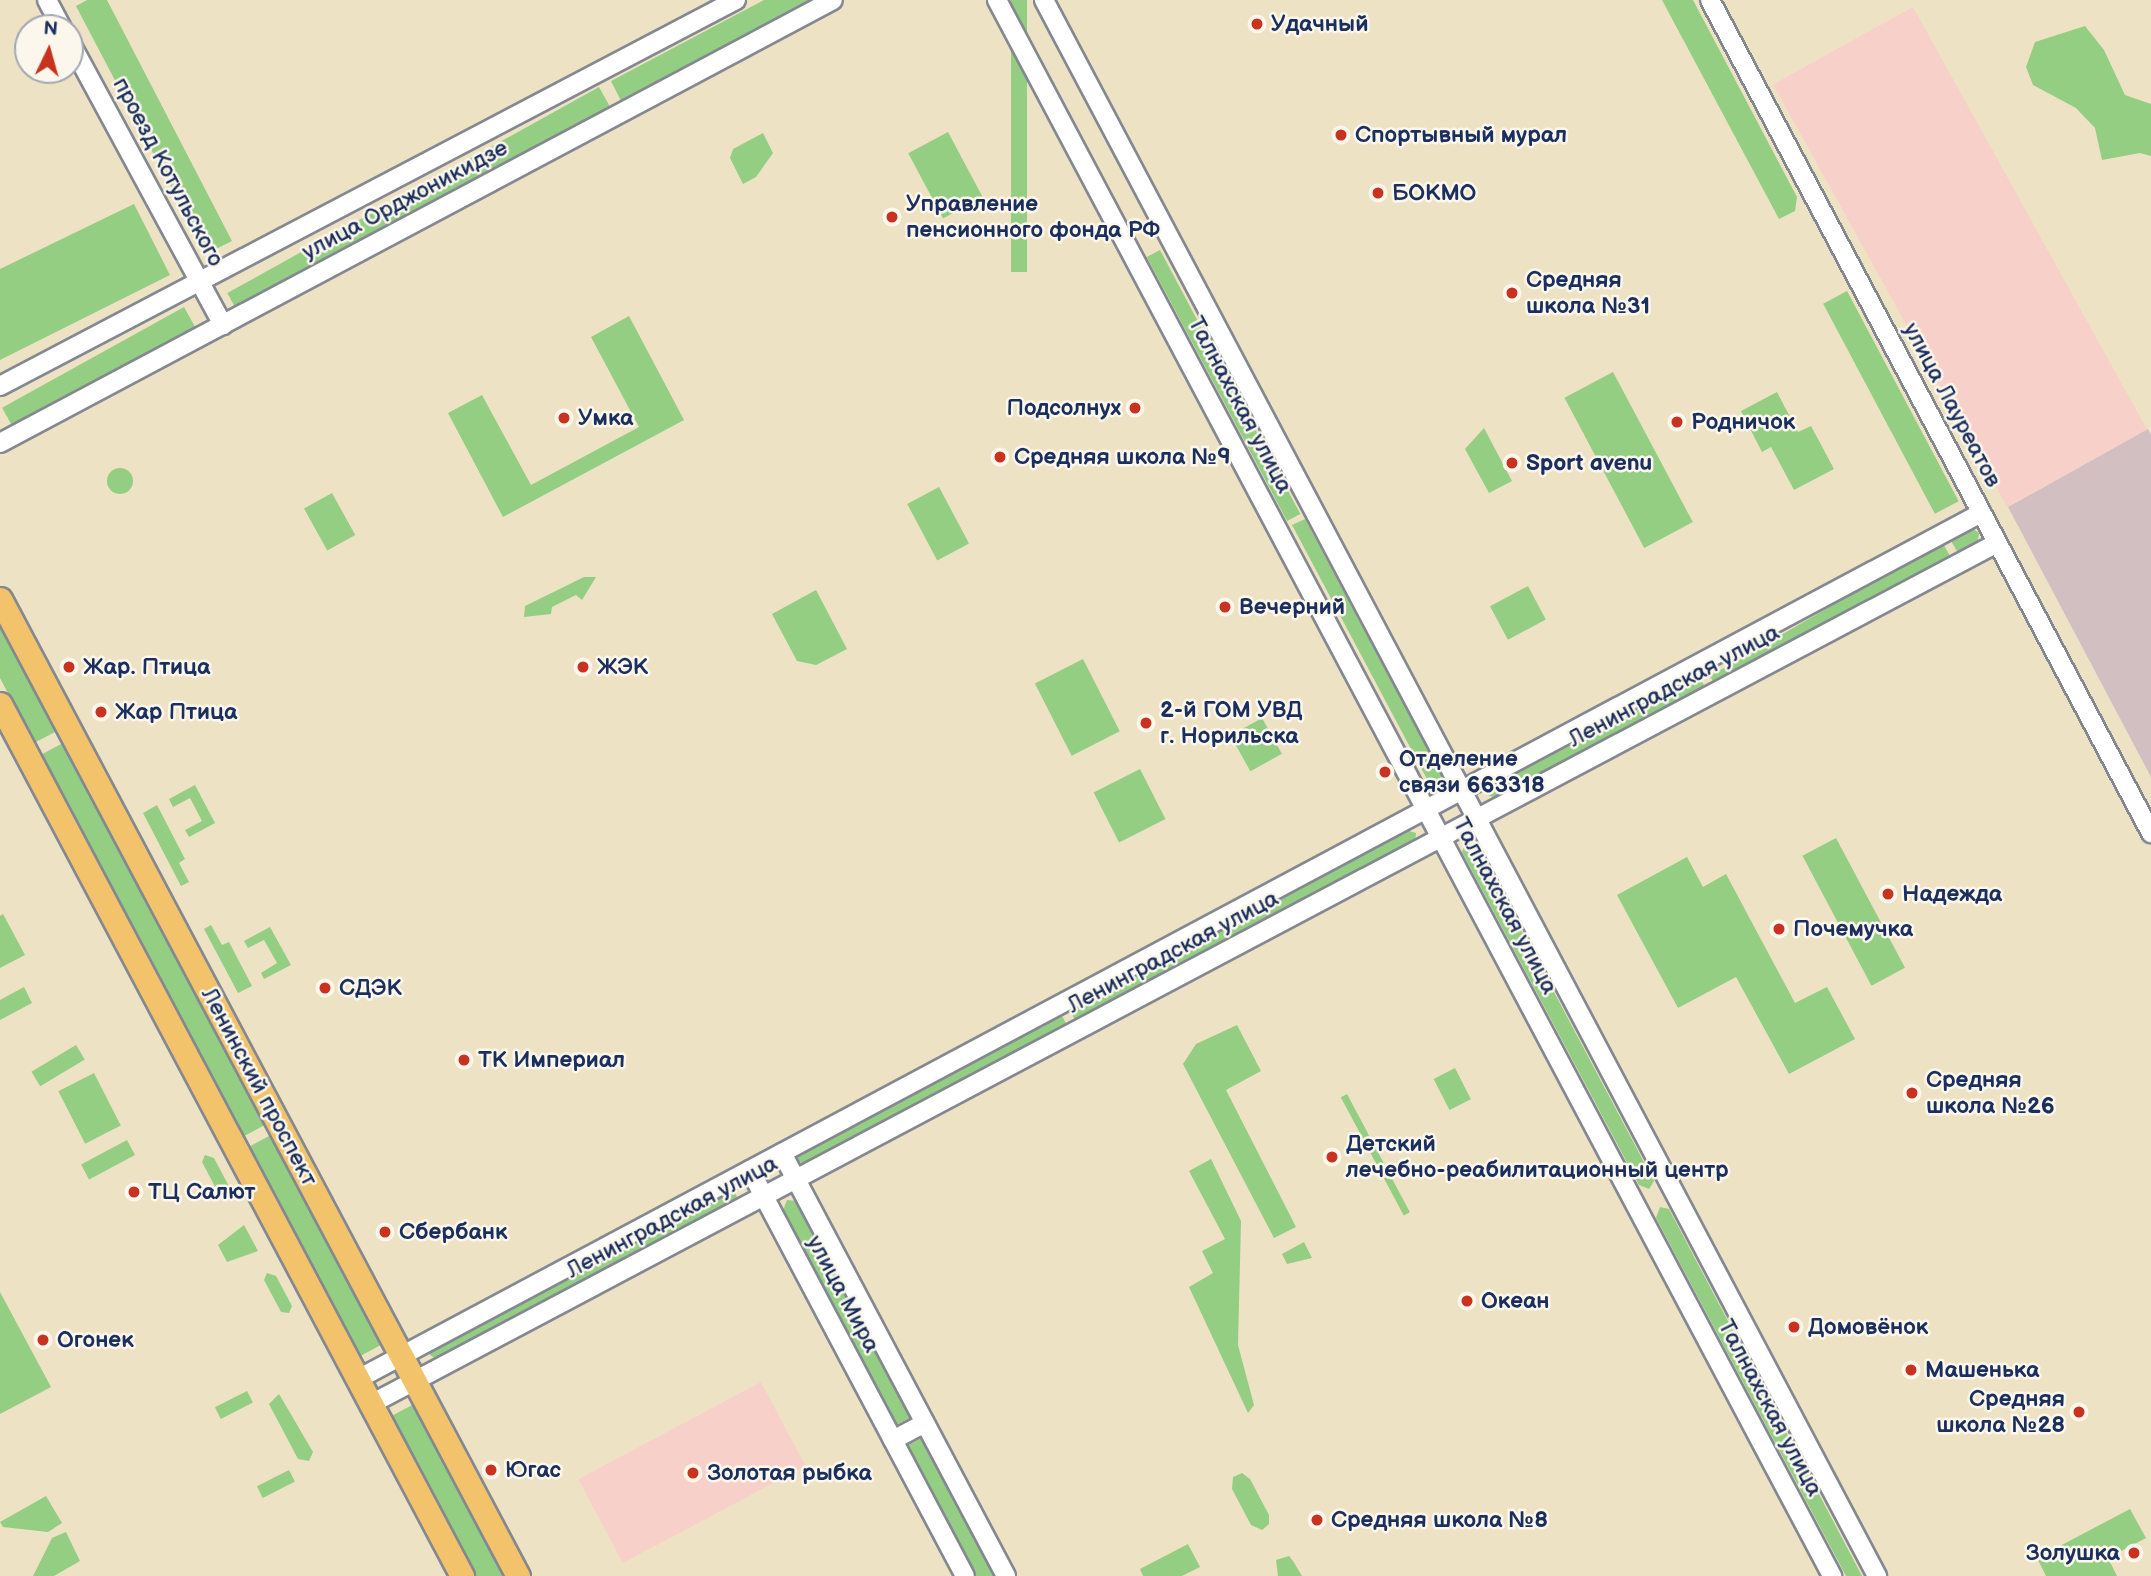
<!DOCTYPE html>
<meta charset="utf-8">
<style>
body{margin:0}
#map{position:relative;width:2151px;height:1576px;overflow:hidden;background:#eee2c4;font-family:"Balsamiq Sans",sans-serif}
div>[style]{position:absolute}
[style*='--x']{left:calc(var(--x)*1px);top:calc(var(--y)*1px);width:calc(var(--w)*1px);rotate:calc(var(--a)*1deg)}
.built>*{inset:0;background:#f7d1c9;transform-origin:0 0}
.industrial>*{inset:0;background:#d2bfc1}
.green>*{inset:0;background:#93ce82;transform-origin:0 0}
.round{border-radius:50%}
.roads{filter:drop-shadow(2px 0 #848891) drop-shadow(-2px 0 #848891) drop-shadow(0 2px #848891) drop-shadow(0 -2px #848891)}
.minor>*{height:18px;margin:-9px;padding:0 9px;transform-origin:9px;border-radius:9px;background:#fff}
.major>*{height:23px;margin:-11.5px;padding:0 11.5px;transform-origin:11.5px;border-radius:11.5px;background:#f2c36a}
.dots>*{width:19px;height:19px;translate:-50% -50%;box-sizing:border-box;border:4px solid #fbf7ec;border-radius:50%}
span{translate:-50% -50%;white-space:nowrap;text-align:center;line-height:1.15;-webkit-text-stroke:5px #fbf7ec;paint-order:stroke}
.poi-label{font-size:23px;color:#1b2f5e;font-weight:700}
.left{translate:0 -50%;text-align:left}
.right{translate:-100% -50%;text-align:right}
.street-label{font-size:23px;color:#1b2f5e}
.north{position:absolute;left:14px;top:14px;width:70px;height:70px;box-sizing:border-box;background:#fbf7ec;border:2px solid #a1a7b3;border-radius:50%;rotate:5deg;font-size:19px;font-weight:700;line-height:28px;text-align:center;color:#1b2f5e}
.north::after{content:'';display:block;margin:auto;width:24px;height:32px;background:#c8321e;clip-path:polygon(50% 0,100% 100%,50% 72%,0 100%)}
</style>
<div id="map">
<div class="built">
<i style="left:1913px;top:7px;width:483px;height:160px;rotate:61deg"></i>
<i style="left:761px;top:1382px;width:95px;height:207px;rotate:62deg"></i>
</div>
<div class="industrial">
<i style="clip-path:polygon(2148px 429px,2151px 435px,2151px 777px,2008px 507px)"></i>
</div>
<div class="green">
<i style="clip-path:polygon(87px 0,107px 0,232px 241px,206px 254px,76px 6px)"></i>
<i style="clip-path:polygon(764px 0,812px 0,621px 101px,611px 81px)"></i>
<i style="left:1011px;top:0;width:16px;height:272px"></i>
<i style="clip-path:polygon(1662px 0,1693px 0,1797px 197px,1795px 211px,1779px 219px)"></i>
<i style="clip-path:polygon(2085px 26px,2104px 50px,2125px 95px,2151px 104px,2151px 156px,2140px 153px,2102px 160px,2095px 128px,2076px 108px,2033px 85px,2026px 67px,2035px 42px)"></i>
<i style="left:599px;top:87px;width:23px;height:425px;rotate:61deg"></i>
<i style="left:948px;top:132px;width:74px;height:45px;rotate:62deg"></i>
<i style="clip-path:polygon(763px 133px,773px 153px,756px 177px,743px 184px,730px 158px,733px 149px)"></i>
<i style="clip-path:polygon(134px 204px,170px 275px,0 360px,0 269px)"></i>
<i style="left:1160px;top:250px;width:299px;height:15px;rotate:62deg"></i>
<i style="left:1847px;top:291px;width:238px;height:27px;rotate:62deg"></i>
<i style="left:184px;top:307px;width:23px;height:208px;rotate:61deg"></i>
<i style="clip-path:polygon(629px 316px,684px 420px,503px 517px,448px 413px,482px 395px,531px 485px,639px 427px,591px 337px)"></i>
<i style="left:1613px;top:372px;width:170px;height:55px;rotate:62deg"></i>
<i style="clip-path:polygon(1777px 392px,1798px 432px,1811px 426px,1834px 469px,1794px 490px,1771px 447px,1762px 452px,1741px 411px)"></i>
<i style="clip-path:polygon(1484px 428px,1512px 481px,1489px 493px,1465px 449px)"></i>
<i class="round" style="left:107px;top:468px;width:26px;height:26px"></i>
<i style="left:939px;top:487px;width:64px;height:36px;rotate:62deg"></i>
<i style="left:332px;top:493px;width:48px;height:32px;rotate:61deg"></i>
<i style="clip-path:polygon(1305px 519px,1443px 778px,1439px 785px,1428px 781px,1292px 525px)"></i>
<i style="clip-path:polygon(1972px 528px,1979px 533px,1978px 541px,1958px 553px,1950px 539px)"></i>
<i style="left:1942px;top:542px;width:16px;height:268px;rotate:60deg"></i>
<i style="clip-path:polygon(584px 577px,596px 577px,582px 600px,576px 595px,552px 607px,551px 614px,524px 617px,525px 606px)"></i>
<i style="left:1528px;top:586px;width:38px;height:43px;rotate:62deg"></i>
<i style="clip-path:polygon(816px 590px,847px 649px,816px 665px,797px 661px,772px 614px)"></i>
<i style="clip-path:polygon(0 624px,57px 731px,34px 743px,0 678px)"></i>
<i style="left:1083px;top:659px;width:81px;height:54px;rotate:63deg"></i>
<i style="clip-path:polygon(1697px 673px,1705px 687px,1496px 798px,1485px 794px,1487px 785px)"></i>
<i style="left:1262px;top:718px;width:41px;height:36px;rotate:61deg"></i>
<i style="left:63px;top:743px;width:432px;height:25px;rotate:62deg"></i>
<i style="left:1140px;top:769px;width:56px;height:52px;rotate:63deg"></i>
<i style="clip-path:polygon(195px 785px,215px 823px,189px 837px,185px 830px,202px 821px,190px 798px,173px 807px,169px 799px)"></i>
<i style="clip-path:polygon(157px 805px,185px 859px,179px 863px,189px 882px,181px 886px,143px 813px)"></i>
<i style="clip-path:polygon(1406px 830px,1416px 833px,1415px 842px,1076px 1022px,1069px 1008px)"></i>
<i style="left:1836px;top:838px;width:147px;height:38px;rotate:62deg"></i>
<i style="clip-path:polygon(1466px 841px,1475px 843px,1654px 1181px,1649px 1189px,1639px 1185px,1462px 852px)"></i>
<i style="clip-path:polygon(1687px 857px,1703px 887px,1726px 874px,1795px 1003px,1827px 987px,1855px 1039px,1789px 1074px,1736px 977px,1678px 1008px,1617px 895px)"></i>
<i style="clip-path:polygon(3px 914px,25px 955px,0 968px,0 916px)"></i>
<i style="clip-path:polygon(211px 925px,222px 945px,229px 942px,252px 986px,238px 993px,204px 929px)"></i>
<i style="clip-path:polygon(270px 927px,291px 965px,264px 979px,261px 973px,277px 963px,264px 940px,248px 948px,244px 941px)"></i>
<i style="clip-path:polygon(24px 987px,32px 1003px,0 1020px,0 1000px)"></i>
<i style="clip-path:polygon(1060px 1012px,1068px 1027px,805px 1165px,797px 1160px,797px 1154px)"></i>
<i style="clip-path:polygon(1237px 1025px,1261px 1071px,1226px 1090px,1296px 1227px,1274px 1238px,1183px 1064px,1196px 1044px)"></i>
<i style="left:76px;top:1045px;width:17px;height:52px;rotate:59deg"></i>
<i style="left:1455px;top:1068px;width:35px;height:24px;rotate:63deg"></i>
<i style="left:94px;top:1073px;width:59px;height:40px;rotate:63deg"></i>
<i style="left:1347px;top:1094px;width:134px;height:7px;rotate:62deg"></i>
<i style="left:271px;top:1135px;width:237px;height:26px;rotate:62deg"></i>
<i style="left:127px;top:1140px;width:17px;height:52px;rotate:62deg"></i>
<i style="clip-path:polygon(205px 1155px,214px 1158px,232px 1192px,229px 1200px,221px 1198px,202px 1162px)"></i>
<i style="clip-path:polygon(1211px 1159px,1241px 1221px,1238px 1345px,1254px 1405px,1248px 1413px,1189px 1287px,1213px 1273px,1202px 1251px,1225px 1239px,1189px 1171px)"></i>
<i style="clip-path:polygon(734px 1188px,738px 1201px,438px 1360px,430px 1355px,430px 1349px)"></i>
<i style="clip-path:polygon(787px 1200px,798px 1201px,913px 1416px,894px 1426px,782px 1213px)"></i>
<i style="clip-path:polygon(1660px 1207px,1669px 1209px,1862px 1576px,1846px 1576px,1656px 1218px)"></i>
<i style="clip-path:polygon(244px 1225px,258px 1251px,227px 1262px,218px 1245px)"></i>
<i style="clip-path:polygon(1304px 1242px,1312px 1258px,1287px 1264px,1282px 1254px)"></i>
<i style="clip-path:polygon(267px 1273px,276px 1276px,292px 1306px,289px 1313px,281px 1312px,264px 1280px)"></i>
<i style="clip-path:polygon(0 1292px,51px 1387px,0 1414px)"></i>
<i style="left:247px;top:1391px;width:13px;height:36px;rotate:63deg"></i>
<i style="clip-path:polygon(279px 1394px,313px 1452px,309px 1461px,298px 1459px,269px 1404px)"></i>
<i style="left:414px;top:1404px;width:195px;height:26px;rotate:62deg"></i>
<i style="left:924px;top:1437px;width:157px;height:21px;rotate:62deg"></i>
<i style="left:289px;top:1470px;width:13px;height:36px;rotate:63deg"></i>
<i style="clip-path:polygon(1242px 1473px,1250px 1479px,1269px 1515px,1269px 1524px,1262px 1530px,1251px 1525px,1232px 1489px,1233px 1477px)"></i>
<i style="clip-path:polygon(46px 1496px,62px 1523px,48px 1532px,3px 1527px,0 1522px)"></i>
<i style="clip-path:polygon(2130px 1509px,2146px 1538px,2108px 1558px,2117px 1576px,2046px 1576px,2037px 1558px)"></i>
<i style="clip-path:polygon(66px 1532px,80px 1561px,54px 1576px,33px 1576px,52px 1538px)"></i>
<i style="clip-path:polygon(1188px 1544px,1200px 1567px,1182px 1576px,1143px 1576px,1140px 1569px)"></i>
<i style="clip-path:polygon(1289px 1556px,1293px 1561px,1302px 1576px,1278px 1576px,1276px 1560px)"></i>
</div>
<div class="roads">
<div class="minor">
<i style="--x:47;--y:0;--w:32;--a:62"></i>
<i style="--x:997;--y:0;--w:1784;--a:62.08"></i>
<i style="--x:1044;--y:0;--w:1783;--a:62.14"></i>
<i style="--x:1710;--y:0;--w:943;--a:62.1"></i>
<i style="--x:70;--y:42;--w:322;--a:61.6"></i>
<i style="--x:0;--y:386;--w:831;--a:-27.68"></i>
<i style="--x:0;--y:443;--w:943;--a:-28"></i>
<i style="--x:782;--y:1153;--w:479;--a:62.1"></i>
<i style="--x:750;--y:1170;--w:459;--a:62.1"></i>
<i style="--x:358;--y:1379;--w:1840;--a:-28.08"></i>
<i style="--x:371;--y:1404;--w:1840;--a:-27.9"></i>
<i style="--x:893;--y:1440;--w:36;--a:-28"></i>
</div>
<div class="major">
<i style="--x:0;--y:599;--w:1106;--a:62.07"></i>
<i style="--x:0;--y:704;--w:987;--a:62.08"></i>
</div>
</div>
<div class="dots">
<i style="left:1257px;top:24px;background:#c8321e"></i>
<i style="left:1341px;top:135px;background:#c8321e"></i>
<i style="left:1378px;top:193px;background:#c8321e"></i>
<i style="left:892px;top:217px;background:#c8321e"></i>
<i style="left:1512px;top:293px;background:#c8321e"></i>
<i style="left:1135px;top:408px;background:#c8321e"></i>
<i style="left:564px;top:418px;background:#c8321e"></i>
<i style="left:1677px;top:422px;background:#c8321e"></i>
<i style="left:1000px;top:457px;background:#c8321e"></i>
<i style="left:1512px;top:463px;background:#c8321e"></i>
<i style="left:1225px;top:607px;background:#c8321e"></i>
<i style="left:69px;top:667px;background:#c8321e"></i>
<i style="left:583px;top:667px;background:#c8321e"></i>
<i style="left:101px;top:712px;background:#c8321e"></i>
<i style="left:1146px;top:723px;background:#c8321e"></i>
<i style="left:1385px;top:772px;background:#c8321e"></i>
<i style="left:1888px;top:894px;background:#c8321e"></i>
<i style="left:1779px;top:929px;background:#c8321e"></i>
<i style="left:325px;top:988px;background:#c8321e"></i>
<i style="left:464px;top:1060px;background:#c8321e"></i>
<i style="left:1912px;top:1093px;background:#c8321e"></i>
<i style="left:1332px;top:1157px;background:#c8321e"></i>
<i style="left:134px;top:1192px;background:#c8321e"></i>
<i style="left:385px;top:1232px;background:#c8321e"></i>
<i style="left:1467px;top:1301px;background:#c8321e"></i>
<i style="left:1794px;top:1327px;background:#c8321e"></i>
<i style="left:43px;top:1340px;background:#c8321e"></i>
<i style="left:1911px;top:1370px;background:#c8321e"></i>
<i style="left:2079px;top:1412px;background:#c8321e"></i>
<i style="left:491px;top:1470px;background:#c8321e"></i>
<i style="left:693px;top:1473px;background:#c8321e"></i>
<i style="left:1317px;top:1520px;background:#c8321e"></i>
<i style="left:2134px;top:1553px;background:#c8321e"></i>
</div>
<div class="poi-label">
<span class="left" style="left:1271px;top:24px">Удачный</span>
<span class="left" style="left:1355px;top:135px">Спортывный мурал</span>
<span class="left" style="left:1392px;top:193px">БОКМО</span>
<span class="left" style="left:906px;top:217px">Управление<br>пенсионного фонда РФ</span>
<span class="left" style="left:1526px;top:293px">Средняя<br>школа №31</span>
<span class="right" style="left:1121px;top:408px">Подсолнух</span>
<span class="left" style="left:578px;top:418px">Умка</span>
<span class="left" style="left:1691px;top:422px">Родничок</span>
<span class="left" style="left:1014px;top:457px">Средняя школа №9</span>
<span class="left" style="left:1526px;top:463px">Sport avenu</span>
<span class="left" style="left:1239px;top:607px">Вечерний</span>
<span class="left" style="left:83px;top:667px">Жар. Птица</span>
<span class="left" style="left:597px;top:667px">ЖЭК</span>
<span class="left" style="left:1160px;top:723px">2-й ГОМ УВД<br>г. Норильска</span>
<span class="left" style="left:115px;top:712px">Жар Птица</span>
<span class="left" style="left:1399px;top:772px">Отделение<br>связи 663318</span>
<span class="left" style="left:1902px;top:894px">Надежда</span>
<span class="left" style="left:1793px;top:929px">Почемучка</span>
<span class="left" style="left:339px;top:988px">СДЭК</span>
<span class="left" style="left:478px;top:1060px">ТК Империал</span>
<span class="left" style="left:1926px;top:1093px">Средняя<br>школа №26</span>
<span class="left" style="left:1346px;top:1157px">Детский<br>лечебно-реабилитационный центр</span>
<span class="left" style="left:148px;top:1192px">ТЦ Салют</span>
<span class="left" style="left:399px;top:1232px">Сбербанк</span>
<span class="left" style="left:1481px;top:1301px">Океан</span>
<span class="left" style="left:1808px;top:1327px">Домовёнок</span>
<span class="left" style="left:57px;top:1340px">Огонек</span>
<span class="left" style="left:1925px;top:1370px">Машенька</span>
<span class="right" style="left:2065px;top:1412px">Средняя<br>школа №28</span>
<span class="left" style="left:505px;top:1470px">Югас</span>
<span class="left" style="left:707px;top:1473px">Золотая рыбка</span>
<span class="left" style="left:1331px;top:1520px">Средняя школа №8</span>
<span class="right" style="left:2120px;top:1553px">Золушка</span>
</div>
<div class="street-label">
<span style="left:168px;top:172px;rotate:62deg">проезд Котульского</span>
<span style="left:405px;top:200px;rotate:-28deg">улица Орджоникидзе</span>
<span style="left:1240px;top:405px;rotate:62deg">Талнахская улица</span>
<span style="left:1952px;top:405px;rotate:62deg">улица Лауреатов</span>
<span style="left:1674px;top:686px;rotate:-28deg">Ленинградская улица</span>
<span style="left:1505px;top:906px;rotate:62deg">Талнахская улица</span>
<span style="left:1173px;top:952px;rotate:-28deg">Ленинградская улица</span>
<span style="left:259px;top:1087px;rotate:62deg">Ленинский проспект</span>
<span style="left:672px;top:1217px;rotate:-28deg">Ленинградская улица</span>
<span style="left:843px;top:1294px;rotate:62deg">улица Мира</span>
<span style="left:1770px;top:1408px;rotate:62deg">Талнахская улица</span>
</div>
<div class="north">N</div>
</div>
